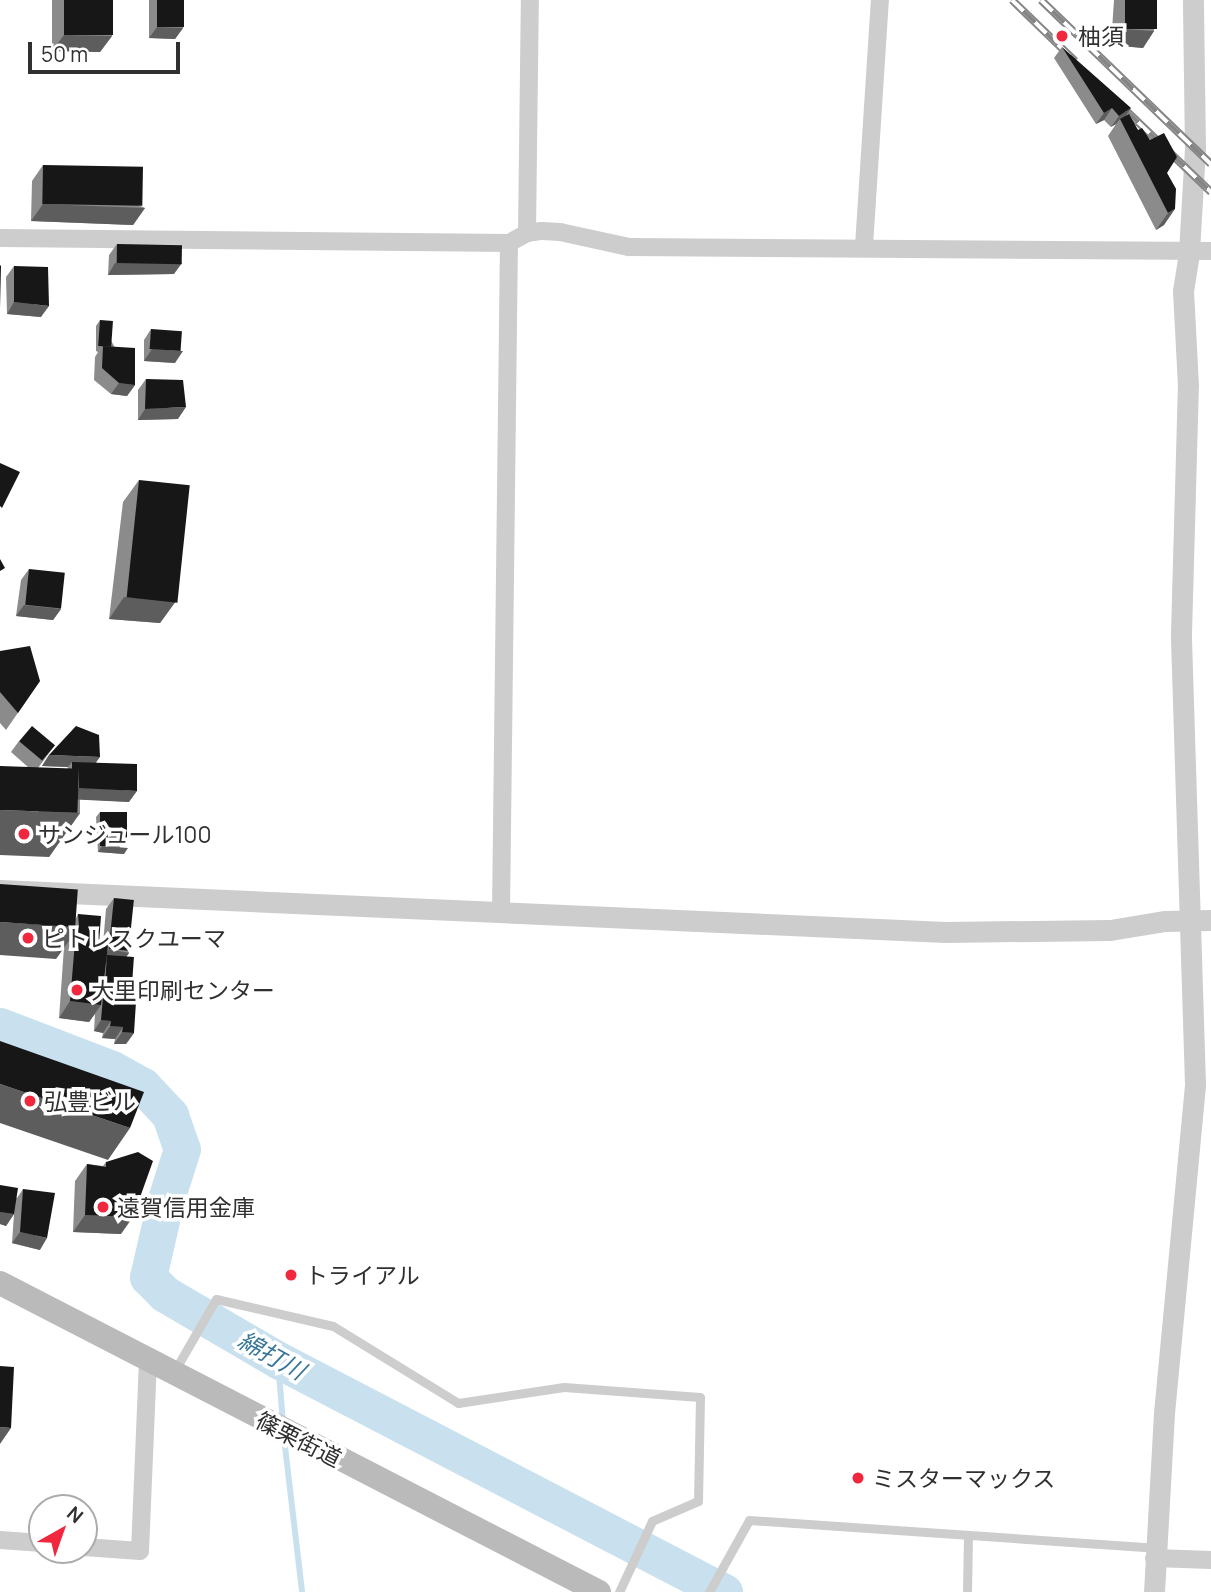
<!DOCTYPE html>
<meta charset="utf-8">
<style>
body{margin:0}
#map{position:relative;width:1211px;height:1592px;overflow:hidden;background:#fff;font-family:Manrope,"Noto Sans JP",sans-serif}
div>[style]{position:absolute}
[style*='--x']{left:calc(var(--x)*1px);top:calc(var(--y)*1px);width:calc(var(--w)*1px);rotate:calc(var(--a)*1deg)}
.stream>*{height:6px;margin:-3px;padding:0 3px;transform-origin:3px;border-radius:3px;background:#c9e1ef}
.river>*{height:37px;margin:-18.5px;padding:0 18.5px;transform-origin:18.5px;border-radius:18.5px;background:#c9e1ef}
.service>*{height:9px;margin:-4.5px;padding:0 4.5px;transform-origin:4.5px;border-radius:4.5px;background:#cdcdcd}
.minor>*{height:18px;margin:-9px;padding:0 9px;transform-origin:9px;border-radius:9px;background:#cdcdcd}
.tertiary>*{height:21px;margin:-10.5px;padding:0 10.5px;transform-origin:10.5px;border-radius:10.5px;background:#cdcdcd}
.secondary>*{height:24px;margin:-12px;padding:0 12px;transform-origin:12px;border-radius:12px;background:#bababa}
.rail>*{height:8px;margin-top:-4px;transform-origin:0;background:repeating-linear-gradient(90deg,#fff 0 16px,#858585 0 32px);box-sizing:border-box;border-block:2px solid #858585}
.wall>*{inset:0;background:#8b8b8b}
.shaded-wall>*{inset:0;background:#5d5d5d}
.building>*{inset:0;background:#171717;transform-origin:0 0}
.dots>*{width:19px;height:19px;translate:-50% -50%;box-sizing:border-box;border:4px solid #fff;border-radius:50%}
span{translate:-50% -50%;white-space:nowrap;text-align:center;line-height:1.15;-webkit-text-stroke:7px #fff;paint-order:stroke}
.poi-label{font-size:23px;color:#303030}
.left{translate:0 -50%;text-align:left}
.street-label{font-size:23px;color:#303030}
.water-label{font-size:24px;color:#387699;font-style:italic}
.north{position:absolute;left:28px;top:1494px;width:70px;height:70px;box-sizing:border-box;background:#fff;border:2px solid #acacac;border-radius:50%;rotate:40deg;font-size:19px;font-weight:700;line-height:28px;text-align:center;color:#303030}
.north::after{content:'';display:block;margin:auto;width:24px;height:32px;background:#f1283d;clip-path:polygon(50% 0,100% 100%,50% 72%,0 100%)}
.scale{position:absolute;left:28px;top:42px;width:152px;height:32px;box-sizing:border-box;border:4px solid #303030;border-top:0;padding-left:9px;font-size:21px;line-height:24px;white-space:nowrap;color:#303030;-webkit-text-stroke:5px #fff;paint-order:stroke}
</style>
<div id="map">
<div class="stream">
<i style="--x:278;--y:1360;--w:63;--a:85.5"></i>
<i style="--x:284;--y:1438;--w:155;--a:83.3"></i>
</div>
<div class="river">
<i style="--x:0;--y:1026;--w:120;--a:21"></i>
<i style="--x:112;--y:1069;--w:35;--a:29"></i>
<i style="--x:143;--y:1086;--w:40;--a:47"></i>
<i style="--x:170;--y:1115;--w:36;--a:71"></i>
<i style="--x:182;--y:1149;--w:52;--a:107.7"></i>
<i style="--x:166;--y:1199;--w:80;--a:103"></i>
<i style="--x:148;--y:1277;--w:24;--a:45"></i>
<i style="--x:165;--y:1294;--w:131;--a:30.3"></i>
<i style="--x:278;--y:1360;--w:503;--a:27.48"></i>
</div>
<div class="service">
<i style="--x:175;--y:1370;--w:82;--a:-60"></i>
<i style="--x:216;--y:1299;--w:120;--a:13"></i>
<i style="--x:333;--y:1326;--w:147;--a:31.6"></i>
<i style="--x:458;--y:1403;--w:107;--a:-8.6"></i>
<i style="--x:564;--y:1387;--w:136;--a:4.2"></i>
<i style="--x:700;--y:1397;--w:104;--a:91.1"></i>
<i style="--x:698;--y:1501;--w:50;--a:156.5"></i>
<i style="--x:652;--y:1521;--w:78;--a:114.9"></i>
<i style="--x:709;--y:1592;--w:82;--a:-60.9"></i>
<i style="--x:749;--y:1520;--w:407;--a:3.9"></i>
<i style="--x:967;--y:1592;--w:57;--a:-89"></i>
</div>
<div class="minor">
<i style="--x:527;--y:233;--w:233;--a:-89.3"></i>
<i style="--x:0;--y:238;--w:509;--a:0.56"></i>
<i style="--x:509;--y:243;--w:21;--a:-29"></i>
<i style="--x:527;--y:233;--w:15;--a:-8"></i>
<i style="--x:542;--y:231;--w:18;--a:3"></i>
<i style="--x:560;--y:232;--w:71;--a:12.3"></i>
<i style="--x:629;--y:247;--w:582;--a:0.39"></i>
<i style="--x:864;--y:246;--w:247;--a:-86.3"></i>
<i style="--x:501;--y:913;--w:670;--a:-89.32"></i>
<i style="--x:0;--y:1540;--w:42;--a:4.1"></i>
<i style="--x:84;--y:1547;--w:56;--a:4.1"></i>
<i style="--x:140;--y:1551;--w:189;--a:-87.6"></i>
<i style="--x:1154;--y:1558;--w:57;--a:2"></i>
</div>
<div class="tertiary">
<i style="--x:0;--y:890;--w:946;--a:2.54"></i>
<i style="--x:945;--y:932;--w:165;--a:-0.7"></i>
<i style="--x:1110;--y:930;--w:56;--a:-9.3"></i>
<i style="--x:1165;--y:921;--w:46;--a:-1.2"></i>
<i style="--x:1154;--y:1592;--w:179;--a:-86.8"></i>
<i style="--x:1164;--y:1413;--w:330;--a:-84.6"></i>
<i style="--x:1195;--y:1084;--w:451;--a:-91.8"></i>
<i style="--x:1181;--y:633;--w:247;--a:-88.4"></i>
<i style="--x:1188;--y:386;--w:95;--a:-93"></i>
<i style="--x:1183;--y:291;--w:39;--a:-81"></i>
<i style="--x:1189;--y:252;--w:103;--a:-86.7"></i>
<i style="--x:1195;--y:149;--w:149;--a:-90.8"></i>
</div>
<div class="secondary">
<i style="--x:0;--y:1283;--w:674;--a:27.29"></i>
</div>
<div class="rail">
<i style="--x:1012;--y:0;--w:88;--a:44.1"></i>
<i style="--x:1041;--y:0;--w:236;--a:44"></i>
<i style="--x:1115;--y:100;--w:133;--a:43.8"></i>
</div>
<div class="wall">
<i style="clip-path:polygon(52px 0,113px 0,112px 36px,100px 52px,52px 51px)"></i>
<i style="clip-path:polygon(149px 0,184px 0,183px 28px,175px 39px,149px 38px)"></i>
<i style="clip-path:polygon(1114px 0,1157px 0,1154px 31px,1143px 48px,1111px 45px)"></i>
<i style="clip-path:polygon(1062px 47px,1138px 130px,1167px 173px,1176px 189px,1164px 225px,1156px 230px,1108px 136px,1116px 124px,1111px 127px,1104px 120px,1096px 124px,1054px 58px)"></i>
<i style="clip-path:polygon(43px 165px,145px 208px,133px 225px,31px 221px,32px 181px)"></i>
<i style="clip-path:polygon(117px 244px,174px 274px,108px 275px,109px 255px)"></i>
<i style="clip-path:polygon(14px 266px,41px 317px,7px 314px,6px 277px)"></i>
<i style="clip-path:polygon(100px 320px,135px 385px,127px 396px,111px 394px,94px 380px,95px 357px,98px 352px,96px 351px,96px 326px)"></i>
<i style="clip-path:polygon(151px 329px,175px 363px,144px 361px,144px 340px)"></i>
<i style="clip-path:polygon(146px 379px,178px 419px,138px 420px,138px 390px)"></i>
<i style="clip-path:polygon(139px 480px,176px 601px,160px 623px,109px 619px,123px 502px)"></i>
<i style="clip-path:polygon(29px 569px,61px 609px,53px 620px,16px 616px,21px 580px)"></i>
<i style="clip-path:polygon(0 651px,40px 681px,6px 730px,0 723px)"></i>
<i style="clip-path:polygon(19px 741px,55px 745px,38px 768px,67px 769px,68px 767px,42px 766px,49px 755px,96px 762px,129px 802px,80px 799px,80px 813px,49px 857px,28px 767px,11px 752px)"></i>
<i style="clip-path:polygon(100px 812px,124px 854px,98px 852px,96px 817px)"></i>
<i style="clip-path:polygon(114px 898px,129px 953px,126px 957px,127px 1000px,134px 1033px,126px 1044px,114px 1044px,115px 1039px,102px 1038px,103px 1033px,94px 1031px,95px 1014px,89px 1022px,59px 1018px,64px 947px,56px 959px,78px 914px,99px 944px,103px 944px,106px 909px)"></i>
<i style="clip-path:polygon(106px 1162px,121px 1234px,73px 1232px,75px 1181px,87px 1164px,103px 1166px)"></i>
<i style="clip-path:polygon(0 1185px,17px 1198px,23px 1189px,40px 1250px,12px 1243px,14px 1214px,6px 1226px,0 1224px)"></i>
</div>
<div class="shaded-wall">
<i style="clip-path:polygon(157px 27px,183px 28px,175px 39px,149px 38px)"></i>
<i style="clip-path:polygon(1123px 29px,1154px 31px,1143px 48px,1111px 45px)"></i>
<i style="clip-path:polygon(64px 35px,112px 36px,100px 52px,52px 51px)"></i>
<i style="clip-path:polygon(1112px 108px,1104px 120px,1096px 124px,1104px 113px)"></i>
<i style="clip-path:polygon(1131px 108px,1123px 120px,1120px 119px,1116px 124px,1111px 127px,1119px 116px)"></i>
<i style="clip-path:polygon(43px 204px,145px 208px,133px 225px,31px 221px)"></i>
<i style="clip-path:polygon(1175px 209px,1164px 225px,1156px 230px,1168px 213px)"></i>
<i style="clip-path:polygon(115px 263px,182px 263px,174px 274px,108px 275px)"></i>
<i style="clip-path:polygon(14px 302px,49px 306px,41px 317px,7px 314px)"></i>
<i style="clip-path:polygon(152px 349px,183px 351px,175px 363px,144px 361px)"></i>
<i style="clip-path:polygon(119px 383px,135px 385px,127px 396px,111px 394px)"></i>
<i style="clip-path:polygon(186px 407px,178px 419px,138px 420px,145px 409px)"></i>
<i style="clip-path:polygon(124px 597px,176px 601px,160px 623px,109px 619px)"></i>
<i style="clip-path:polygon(24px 605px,61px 609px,53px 620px,16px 616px)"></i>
<i style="clip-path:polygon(49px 755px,100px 757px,92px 768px,72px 762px,68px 767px,42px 766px)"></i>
<i style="clip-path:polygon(73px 787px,137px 791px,129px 802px,65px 799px)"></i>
<i style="clip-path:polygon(0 810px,80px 813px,49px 857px,0 855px)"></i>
<i style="clip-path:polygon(102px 846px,128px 848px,124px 854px,98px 852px)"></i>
<i style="clip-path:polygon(0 922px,79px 927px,56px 959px,0 955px)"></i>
<i style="clip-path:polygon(109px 949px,129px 953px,121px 964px,101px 961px)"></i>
<i style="clip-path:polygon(105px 993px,131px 995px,123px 1007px,103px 997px,97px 1004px)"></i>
<i style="clip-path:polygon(70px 1001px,101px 1005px,89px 1022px,59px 1018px)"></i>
<i style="clip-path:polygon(101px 1020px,111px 1021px,103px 1033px,94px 1031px)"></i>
<i style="clip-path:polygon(110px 1026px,123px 1027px,115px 1039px,102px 1038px)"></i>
<i style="clip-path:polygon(122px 1032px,134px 1033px,126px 1044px,114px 1044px)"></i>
<i style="clip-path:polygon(0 1084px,130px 1128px,108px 1160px,0 1123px)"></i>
<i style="clip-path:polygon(0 1212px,14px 1214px,6px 1226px,0 1224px)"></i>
<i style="clip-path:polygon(85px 1215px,133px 1217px,121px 1234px,73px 1232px)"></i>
<i style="clip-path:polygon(20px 1232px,47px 1238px,40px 1250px,12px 1243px)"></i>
<i style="clip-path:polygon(0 1427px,11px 1428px,0 1444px)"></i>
</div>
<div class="building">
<i style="left:64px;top:0;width:49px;height:35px"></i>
<i style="left:157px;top:0;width:27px;height:27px"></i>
<i style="left:1125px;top:0;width:32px;height:29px"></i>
<i style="clip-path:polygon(1062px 47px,1131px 108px,1119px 116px,1112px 108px,1104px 113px)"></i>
<i style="clip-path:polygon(1129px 114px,1138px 130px,1142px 128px,1150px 140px,1164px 133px,1177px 157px,1167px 173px,1176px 189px,1175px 209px,1168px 213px,1120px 119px)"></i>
<i style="left:43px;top:165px;width:100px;height:39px;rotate:1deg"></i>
<i style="left:117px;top:244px;width:65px;height:19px;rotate:1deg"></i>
<i style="clip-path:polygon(0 265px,1px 266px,0 308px)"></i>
<i style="clip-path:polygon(14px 266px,48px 267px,49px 306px,14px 302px)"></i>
<i style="left:100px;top:320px;width:13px;height:26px;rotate:4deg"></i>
<i style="left:151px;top:329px;width:31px;height:20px;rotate:4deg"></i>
<i style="clip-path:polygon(103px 346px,135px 348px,135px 385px,119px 383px,102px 368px)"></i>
<i style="clip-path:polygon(146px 379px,183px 380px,186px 407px,145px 409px)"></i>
<i style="clip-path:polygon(0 463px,20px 472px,2px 508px,0 506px)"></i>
<i style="left:139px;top:480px;width:51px;height:118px;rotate:6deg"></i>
<i style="clip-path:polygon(0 559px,5px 568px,0 571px)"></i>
<i style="left:29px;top:569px;width:36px;height:36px;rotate:6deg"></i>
<i style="clip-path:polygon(30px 646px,40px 681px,18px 713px,0 692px,0 651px)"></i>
<i style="left:32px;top:726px;width:30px;height:20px;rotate:40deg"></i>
<i style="clip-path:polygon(76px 726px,99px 735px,100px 757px,49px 755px)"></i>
<i style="clip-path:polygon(72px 762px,137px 764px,137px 791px,79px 788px,79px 769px,72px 769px)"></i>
<i style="left:0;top:766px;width:79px;height:44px;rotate:2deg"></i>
<i style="left:100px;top:812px;width:27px;height:34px"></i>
<i style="left:0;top:884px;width:78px;height:38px;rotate:4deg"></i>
<i style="left:114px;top:898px;width:20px;height:51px;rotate:6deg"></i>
<i style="clip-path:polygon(78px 914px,101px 916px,99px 944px,108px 945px,101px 1005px,70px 1001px,76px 930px,79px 927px)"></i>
<i style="left:107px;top:955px;width:27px;height:38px;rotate:4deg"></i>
<i style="clip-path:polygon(103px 997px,136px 1002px,134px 1033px,122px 1032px,123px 1027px,110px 1026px,111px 1021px,101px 1020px)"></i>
<i style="clip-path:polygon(0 1041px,144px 1092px,130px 1128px,0 1084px)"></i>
<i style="clip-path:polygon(138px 1152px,153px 1161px,133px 1217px,85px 1215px,87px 1164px,106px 1167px,106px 1162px)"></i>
<i style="clip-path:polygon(0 1185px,18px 1188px,14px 1214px,0 1212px)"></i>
<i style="clip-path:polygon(23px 1189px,55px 1193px,47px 1238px,20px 1232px)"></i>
<i style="clip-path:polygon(0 1366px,14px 1367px,11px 1428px,0 1427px)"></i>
</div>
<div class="dots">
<i style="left:1062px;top:36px;background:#f1283d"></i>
<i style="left:24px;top:834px;background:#f1283d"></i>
<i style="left:28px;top:938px;background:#f1283d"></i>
<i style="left:77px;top:990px;background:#f1283d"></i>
<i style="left:30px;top:1101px;background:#f1283d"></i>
<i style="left:103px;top:1207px;background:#f1283d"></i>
<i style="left:291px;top:1275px;background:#f1283d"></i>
<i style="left:858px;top:1478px;background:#f1283d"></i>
</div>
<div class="poi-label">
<span class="left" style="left:1078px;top:36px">柚須</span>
<span class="left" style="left:38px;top:834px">サンジュール100</span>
<span class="left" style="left:42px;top:938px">ピトレスクユーマ</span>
<span class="left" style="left:91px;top:990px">大里印刷センター</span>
<span class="left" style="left:44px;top:1101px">弘豊ビル</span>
<span class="left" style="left:117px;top:1207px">遠賀信用金庫</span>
<span class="left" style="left:305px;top:1275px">トライアル</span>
<span class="left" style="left:872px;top:1478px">ミスターマックス</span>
</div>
<div class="street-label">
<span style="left:299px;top:1439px;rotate:27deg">篠栗街道</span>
</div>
<div class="water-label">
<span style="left:272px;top:1355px;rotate:29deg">綿打川</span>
</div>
<div class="north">N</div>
<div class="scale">50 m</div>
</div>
